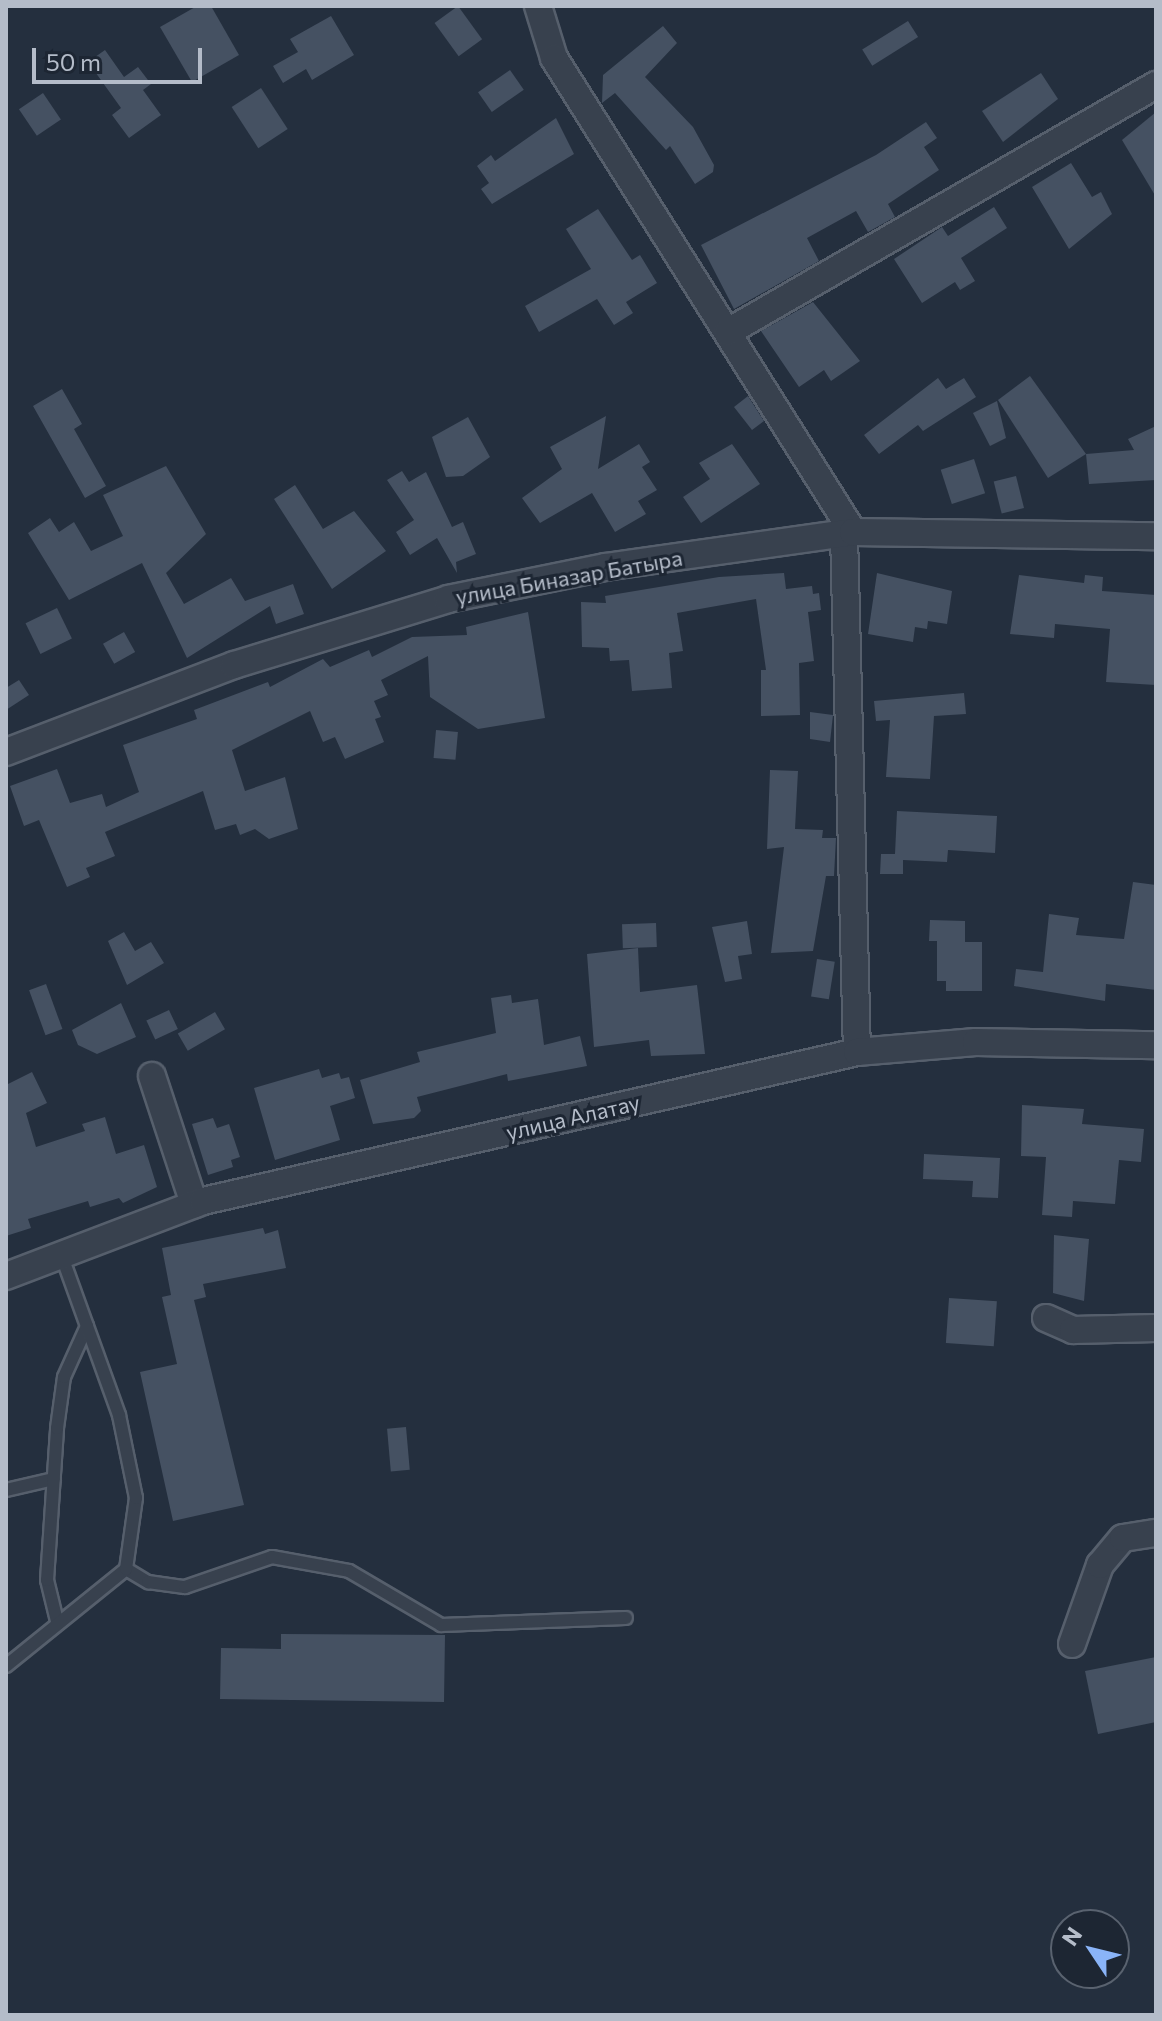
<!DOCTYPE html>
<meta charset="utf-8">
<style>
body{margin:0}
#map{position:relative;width:1162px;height:2021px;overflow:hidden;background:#242f3e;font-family:Commissioner,sans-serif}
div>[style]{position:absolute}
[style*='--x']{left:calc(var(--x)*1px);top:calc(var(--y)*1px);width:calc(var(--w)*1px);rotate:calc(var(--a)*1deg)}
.building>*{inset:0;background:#455162;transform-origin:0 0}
.roads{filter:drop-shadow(2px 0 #565f6c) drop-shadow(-2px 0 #565f6c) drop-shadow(0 2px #565f6c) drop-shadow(0 -2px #565f6c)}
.service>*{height:12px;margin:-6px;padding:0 6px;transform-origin:6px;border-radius:6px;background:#38414e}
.minor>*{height:26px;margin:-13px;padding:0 13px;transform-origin:13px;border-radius:13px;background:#38414e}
span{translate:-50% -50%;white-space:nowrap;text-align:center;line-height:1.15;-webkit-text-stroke:6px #1d2633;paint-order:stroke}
.street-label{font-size:22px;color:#b4bcc9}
.frame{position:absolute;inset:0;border:8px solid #b4bcc9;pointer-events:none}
.north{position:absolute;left:1050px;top:1909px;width:80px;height:80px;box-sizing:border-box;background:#1d2633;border:2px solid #59626f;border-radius:50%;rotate:305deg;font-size:22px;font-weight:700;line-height:32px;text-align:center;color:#b4bcc9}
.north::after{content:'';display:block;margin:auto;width:28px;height:36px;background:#8ab4f8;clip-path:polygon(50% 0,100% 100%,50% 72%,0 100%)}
.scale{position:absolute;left:32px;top:48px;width:170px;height:36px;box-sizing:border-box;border:4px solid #b4bcc9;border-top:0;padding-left:10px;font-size:24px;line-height:28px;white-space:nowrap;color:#b4bcc9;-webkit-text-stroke:6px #1d2633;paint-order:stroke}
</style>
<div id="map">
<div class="building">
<i style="clip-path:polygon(197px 6px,211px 6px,239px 55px,192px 82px,160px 27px)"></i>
<i style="left:458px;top:6px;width:41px;height:29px;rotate:54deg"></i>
<i style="clip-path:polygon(331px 16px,354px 55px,312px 80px,306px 69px,283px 83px,273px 66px,298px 52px,290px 39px)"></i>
<i style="left:908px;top:21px;width:19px;height:54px;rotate:58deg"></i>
<i style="clip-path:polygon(663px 26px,677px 43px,645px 77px,693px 127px,714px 165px,713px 172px,695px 184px,670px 146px,666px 150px,615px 93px,602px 103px,603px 75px)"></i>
<i style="clip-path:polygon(105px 50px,124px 77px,138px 67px,151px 84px,143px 90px,161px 115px,129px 138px,112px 115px,121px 108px,88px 62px)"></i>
<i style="left:510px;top:70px;width:24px;height:39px;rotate:55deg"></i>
<i style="clip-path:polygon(1041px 73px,1058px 99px,1003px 142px,982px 111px)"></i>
<i style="left:261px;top:88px;width:49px;height:35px;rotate:57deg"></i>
<i style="left:43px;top:93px;width:32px;height:29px;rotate:56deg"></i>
<i style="clip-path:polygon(1156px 112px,1156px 197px,1122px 140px)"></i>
<i style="clip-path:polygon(556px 118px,574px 154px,492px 204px,481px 189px,489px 183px,477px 166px,491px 155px,495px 161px)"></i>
<i style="clip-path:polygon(926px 122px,937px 138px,924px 147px,939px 170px,888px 204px,895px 217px,868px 232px,856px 211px,807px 238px,819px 261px,734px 309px,701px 245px,876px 155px)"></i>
<i style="clip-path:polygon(1071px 163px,1092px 197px,1101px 192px,1112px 214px,1069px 249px,1032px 187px)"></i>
<i style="clip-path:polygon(994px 207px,1007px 228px,961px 258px,975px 281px,960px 290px,955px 282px,922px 303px,894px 259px,942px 227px,948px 236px)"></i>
<i style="clip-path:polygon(598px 209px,632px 260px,640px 255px,657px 283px,626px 302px,633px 313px,614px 325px,597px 299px,539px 332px,525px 306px,591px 269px,566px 229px)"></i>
<i style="clip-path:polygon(813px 302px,860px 361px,831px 381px,824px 370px,799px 387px,761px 331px)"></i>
<i style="clip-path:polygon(1030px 376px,1086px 454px,1048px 478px,998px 400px)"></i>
<i style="clip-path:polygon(938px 378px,946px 389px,964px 378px,976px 397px,923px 431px,918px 425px,879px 454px,864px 435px)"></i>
<i style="clip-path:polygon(62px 389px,82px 424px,74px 429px,106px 486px,85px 498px,33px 406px)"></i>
<i style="clip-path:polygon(748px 396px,764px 421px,752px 430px,734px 407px)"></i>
<i style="clip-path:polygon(997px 401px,1006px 438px,990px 446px,973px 413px)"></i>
<i style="clip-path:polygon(606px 416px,598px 469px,639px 444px,650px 462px,642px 467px,657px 490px,638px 501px,646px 514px,615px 532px,592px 493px,540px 523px,522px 498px,562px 469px,550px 447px)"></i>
<i style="clip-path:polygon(468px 417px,490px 457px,463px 476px,446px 477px,432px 437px)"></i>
<i style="clip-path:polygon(1156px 426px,1156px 480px,1089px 484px,1086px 454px,1134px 450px,1128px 439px)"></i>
<i style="clip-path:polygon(732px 444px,760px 484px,701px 523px,683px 497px,710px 479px,699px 463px)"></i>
<i style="left:974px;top:459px;width:36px;height:35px;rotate:72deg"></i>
<i style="clip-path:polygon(166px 466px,206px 534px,166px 573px,184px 604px,231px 578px,245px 601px,293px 584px,304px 614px,276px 624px,270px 606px,187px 658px,142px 563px,69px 600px,28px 533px,50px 518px,59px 532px,74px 522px,91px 551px,123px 536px,103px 495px)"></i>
<i style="clip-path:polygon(402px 471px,409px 482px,426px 472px,452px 527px,463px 522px,476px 554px,456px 562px,457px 573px,437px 538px,410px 555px,396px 532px,414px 520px,387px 480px)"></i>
<i style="left:1016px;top:476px;width:33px;height:23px;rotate:76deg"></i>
<i style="clip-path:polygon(295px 485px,323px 529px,354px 511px,386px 551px,332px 589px,274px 499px)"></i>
<i style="clip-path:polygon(784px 573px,786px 589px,812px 586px,813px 594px,819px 593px,821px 610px,808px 612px,814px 661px,799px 663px,800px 715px,761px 716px,761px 670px,766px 670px,756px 599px,677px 613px,683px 651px,669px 653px,672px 688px,632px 691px,629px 660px,610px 661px,609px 648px,582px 647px,581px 602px,606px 603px,605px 596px,719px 577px)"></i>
<i style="clip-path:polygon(877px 573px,952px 591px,947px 624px,928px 621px,927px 629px,915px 627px,913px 642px,868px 634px)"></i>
<i style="clip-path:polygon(1019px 575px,1084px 583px,1085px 575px,1103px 577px,1102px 591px,1156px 595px,1156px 685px,1106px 682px,1110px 629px,1055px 624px,1054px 638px,1010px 634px)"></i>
<i style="left:57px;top:608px;width:34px;height:35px;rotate:64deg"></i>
<i style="clip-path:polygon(528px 612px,545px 718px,478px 729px,430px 697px,428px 656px,381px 680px,388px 695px,374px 701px,381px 717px,375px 719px,384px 742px,345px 759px,335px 737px,323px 742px,310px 711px,232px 750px,245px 791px,285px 777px,298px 829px,269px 839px,255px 829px,240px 835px,236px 824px,215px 830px,203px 791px,105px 832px,115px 856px,86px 868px,90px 877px,67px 887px,39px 820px,24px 826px,10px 786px,57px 769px,70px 803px,102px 794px,106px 807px,139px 792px,123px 745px,197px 719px,194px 710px,268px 682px,270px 687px,323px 659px,330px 667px,369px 650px,372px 657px,412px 637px,467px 635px,466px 627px)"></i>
<i style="left:124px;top:632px;width:23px;height:24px;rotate:61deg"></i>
<i style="clip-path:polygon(19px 680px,29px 695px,6px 710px,6px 688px)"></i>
<i style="clip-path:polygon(964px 693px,966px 714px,934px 716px,930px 779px,886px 777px,890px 720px,876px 721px,874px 701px)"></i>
<i style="clip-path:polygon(810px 712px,833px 715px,830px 742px,810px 739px)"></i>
<i style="left:436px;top:730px;width:22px;height:28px;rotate:5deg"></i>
<i style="clip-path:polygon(770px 770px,798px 771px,795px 829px,823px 830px,822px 838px,836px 838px,834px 876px,826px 876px,813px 951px,771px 953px,784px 847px,767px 849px)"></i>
<i style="clip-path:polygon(897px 811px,997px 816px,995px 853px,948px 850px,947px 862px,903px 860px,903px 874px,880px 874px,881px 854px,895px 854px)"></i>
<i style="clip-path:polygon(1133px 882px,1156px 885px,1156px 990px,1106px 984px,1105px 1001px,1014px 986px,1016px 969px,1043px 972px,1049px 914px,1079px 918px,1076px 935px,1124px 939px)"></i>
<i style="clip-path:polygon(930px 920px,965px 921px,965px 942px,982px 942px,982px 991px,946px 991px,946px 981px,937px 981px,937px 941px,929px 941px)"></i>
<i style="clip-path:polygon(747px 921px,752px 954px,738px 956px,742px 979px,725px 982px,712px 927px)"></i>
<i style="left:656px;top:923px;width:24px;height:34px;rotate:88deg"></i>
<i style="clip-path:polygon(124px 932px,135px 951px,151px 942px,164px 963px,127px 985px,108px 941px)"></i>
<i style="clip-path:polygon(638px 948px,640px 992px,697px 985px,705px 1054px,651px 1056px,649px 1040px,594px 1047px,587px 954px)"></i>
<i style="left:817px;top:959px;width:18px;height:38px;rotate:9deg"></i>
<i style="left:46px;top:984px;width:48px;height:18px;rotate:70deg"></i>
<i style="clip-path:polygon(511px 995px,512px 1003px,538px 999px,544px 1045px,580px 1036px,587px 1066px,508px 1081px,507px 1074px,417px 1097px,421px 1111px,414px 1118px,373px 1124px,360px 1080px,420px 1062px,417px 1052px,496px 1033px,491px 998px)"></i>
<i style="clip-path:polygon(121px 1003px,136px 1037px,97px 1054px,78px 1045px,72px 1030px)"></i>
<i style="left:169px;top:1010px;width:21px;height:25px;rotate:65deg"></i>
<i style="left:215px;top:1012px;width:20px;height:43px;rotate:60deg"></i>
<i style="clip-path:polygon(319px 1069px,322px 1078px,339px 1073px,341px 1079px,349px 1077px,355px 1098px,330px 1106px,340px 1140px,275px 1160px,254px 1088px)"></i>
<i style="clip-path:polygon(32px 1072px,47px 1103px,26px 1113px,36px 1147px,85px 1131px,82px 1124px,105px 1117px,116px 1154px,144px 1145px,157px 1187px,123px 1203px,119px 1198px,90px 1207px,88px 1201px,28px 1219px,31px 1228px,6px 1236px,6px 1085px)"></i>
<i style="clip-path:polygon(1022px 1105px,1084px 1109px,1082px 1124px,1144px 1129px,1141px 1162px,1119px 1160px,1115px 1204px,1073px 1201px,1072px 1217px,1042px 1215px,1046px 1157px,1021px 1156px)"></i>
<i style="clip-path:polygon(213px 1118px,217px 1128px,229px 1124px,240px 1157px,231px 1160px,233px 1167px,208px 1175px,192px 1124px)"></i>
<i style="clip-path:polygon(924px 1154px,1000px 1158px,998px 1198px,972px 1197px,973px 1181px,923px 1179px)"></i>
<i style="clip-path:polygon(263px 1228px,265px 1234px,278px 1230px,286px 1268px,203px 1284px,206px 1297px,194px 1300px,244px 1505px,173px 1521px,140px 1372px,177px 1364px,162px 1297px,171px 1295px,162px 1248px)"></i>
<i style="clip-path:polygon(1054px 1235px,1089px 1239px,1084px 1301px,1053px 1293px)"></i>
<i style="left:949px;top:1298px;width:48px;height:45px;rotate:4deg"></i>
<i style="left:406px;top:1427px;width:43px;height:19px;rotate:85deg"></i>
<i style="clip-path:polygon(281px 1634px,445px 1635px,444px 1702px,220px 1699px,221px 1648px,281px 1649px)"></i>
<i style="clip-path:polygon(1156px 1657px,1156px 1722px,1098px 1734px,1085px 1671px)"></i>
</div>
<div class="roads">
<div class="service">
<i style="--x:6;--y:1490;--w:49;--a:-12.9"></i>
<i style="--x:126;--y:1569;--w:26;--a:31"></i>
<i style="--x:148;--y:1582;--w:37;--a:8"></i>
<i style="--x:185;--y:1587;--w:92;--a:-19"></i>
<i style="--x:272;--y:1557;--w:78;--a:10.3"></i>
<i style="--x:349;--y:1571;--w:107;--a:30.4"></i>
<i style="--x:441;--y:1625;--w:185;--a:-2.2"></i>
<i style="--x:57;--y:1621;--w:42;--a:-103.7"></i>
<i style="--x:47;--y:1580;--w:152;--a:-86.2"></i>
<i style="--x:57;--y:1428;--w:51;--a:-82.2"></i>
<i style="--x:64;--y:1377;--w:56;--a:-65.7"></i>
<i style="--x:6;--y:1666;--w:154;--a:-38.9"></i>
<i style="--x:126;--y:1569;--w:72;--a:-82"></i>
<i style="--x:136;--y:1498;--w:85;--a:-101.6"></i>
<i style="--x:119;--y:1415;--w:171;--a:-109.8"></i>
</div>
<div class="minor">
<i style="--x:538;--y:6;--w:54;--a:72.9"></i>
<i style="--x:554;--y:58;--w:560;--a:57.76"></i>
<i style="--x:728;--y:332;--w:494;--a:-30"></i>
<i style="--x:844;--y:533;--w:519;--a:88.57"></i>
<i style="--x:6;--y:752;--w:244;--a:-20.9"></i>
<i style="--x:234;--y:665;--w:224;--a:-17.1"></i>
<i style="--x:448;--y:599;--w:160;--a:-11.5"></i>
<i style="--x:605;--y:567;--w:250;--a:-8"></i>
<i style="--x:853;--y:532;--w:303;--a:0.8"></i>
<i style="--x:152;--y:1076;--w:135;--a:71.8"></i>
<i style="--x:6;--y:1276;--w:211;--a:-20.8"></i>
<i style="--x:203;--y:1201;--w:671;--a:-12.83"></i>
<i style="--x:857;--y:1052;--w:119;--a:-4.8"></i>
<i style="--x:976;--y:1042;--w:180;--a:1"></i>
<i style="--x:1046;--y:1318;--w:30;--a:24"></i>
<i style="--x:1073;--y:1330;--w:83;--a:-1.4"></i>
<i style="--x:1072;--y:1644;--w:84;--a:-70.5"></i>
<i style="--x:1100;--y:1565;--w:35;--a:-50"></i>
<i style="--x:1123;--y:1538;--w:33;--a:-9"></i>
</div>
</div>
<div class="street-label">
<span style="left:569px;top:577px;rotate:-10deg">улица Биназар Батыра</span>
<span style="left:573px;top:1117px;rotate:-13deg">улица Алатау</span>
</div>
<div class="frame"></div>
<div class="north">N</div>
<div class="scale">50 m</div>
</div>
